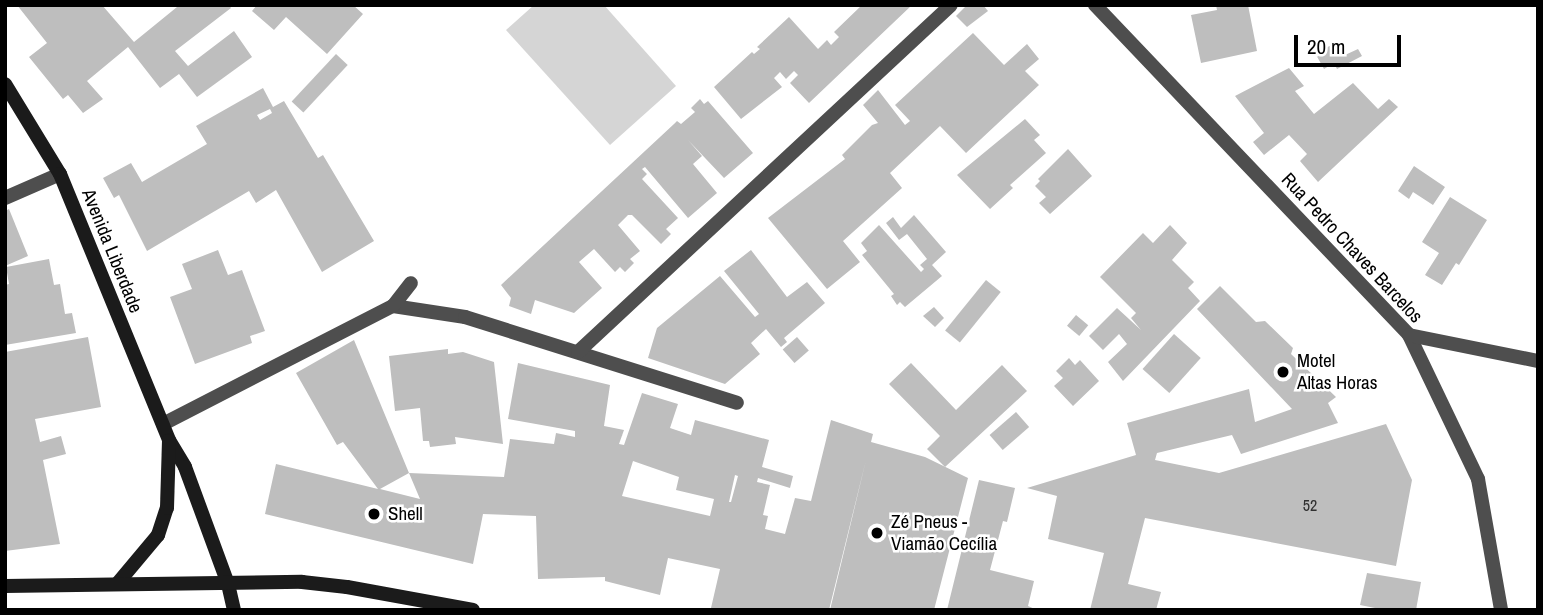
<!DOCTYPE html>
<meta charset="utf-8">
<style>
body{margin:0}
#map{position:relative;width:1543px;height:615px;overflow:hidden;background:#fff;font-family:"Archivo Narrow",sans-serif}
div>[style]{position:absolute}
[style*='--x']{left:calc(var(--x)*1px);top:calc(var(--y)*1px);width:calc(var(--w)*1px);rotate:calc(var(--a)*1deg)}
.green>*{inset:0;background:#d5d5d5}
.building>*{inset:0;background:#bebebe;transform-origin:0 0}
.street>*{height:14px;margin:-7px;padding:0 7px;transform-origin:7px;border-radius:7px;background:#4e4e4e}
.secondary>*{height:14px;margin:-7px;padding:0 7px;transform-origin:7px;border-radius:7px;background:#1b1b1b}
.dots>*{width:19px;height:19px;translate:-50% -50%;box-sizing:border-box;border:4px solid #fff;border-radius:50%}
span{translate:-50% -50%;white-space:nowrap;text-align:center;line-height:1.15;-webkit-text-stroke:5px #fff;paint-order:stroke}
.number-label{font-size:16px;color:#303030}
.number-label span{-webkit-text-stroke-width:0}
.street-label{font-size:19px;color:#000}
.poi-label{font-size:19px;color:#000}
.left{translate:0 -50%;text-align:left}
.frame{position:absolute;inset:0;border:7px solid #000;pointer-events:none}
.scale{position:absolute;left:1294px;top:35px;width:107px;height:32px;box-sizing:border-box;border:4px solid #000;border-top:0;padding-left:9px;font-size:21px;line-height:24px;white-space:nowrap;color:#000;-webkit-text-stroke:5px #fff;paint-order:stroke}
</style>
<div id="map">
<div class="green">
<i style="clip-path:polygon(534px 5px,604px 5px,676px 86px,610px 145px,506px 30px)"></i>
</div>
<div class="building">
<i style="clip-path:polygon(17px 5px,102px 5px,134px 42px,177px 7px,176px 5px,229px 5px,231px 8px,175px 51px,188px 66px,234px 31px,252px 57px,197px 97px,179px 74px,160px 88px,128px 47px,87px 81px,103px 99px,83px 113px,68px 95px,63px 99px,29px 57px,47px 43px)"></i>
<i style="clip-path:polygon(257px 5px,353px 5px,363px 14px,327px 54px,286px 17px,274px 30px,252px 11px)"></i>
<i style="clip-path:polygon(862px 5px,912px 5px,809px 103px,790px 83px,798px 75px,794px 71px,786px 79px,780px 72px,774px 78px,782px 87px,741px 119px,714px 87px,752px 52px,754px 54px,760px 49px,757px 47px,789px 17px,818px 49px,827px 40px,831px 45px,839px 37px,834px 32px)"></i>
<i style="clip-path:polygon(967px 5px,983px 5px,988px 11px,967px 27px,956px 16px)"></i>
<i style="clip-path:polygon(1216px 5px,1248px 5px,1257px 51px,1201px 63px,1191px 15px,1217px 10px)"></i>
<i style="clip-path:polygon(973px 33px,1004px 65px,1027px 44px,1039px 59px,1025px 71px,1039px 85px,966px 153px,940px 126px,890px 173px,902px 188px,843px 241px,860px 262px,827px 289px,768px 218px,845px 159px,842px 155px,872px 125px,878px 123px,863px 105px,878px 90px,905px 125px,910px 121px,895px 105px)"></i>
<i style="clip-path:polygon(1338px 42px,1345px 55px,1358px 49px,1362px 56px,1337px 69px,1334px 63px,1324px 69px,1315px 53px)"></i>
<i style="left:336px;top:54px;width:16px;height:65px;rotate:43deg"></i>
<i style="clip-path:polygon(1289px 68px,1304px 86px,1295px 91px,1314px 114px,1353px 83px,1378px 109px,1389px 99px,1398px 107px,1318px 182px,1300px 161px,1307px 154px,1289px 135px,1264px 155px,1253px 142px,1264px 133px,1235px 96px)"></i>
<i style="clip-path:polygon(evenodd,263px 88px,273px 107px,284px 101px,318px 158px,323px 155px,374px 241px,322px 272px,276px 190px,256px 203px,249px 191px,147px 251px,119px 195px,114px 198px,103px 178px,131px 163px,142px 182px,207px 144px,196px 126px,263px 88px,270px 109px,272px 113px,260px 120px,257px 115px,270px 109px)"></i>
<i style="clip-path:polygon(700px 99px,704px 104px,708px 101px,753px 153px,724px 178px,688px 140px,702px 156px,693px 164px,717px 193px,688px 218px,645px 167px,642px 169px,647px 174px,642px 179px,678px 218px,666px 229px,671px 234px,661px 244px,632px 215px,628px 215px,618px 225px,640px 251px,630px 259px,634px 263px,625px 272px,620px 267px,615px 272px,594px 249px,579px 262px,602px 288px,574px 313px,535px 300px,531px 314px,509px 306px,511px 298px,501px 285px,674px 124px,677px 121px,681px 124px,695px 112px,691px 108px)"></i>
<i style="clip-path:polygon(1025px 119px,1040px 135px,1034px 140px,1046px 153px,1010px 185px,1013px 188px,990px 209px,957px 175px)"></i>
<i style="clip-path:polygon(1068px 149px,1092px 176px,1050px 214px,1039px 203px,1046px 197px,1035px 186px,1040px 181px,1038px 179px)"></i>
<i style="clip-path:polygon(1414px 166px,1445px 187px,1433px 205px,1413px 192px,1409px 199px,1398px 191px)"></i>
<i style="clip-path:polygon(1450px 197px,1487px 220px,1459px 265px,1456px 263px,1442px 285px,1425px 275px,1439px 253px,1422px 242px)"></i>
<i style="clip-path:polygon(9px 209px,28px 256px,5px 266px,5px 211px)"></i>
<i style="clip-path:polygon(914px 215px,946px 252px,932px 265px,942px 276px,905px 307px,900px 302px,897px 305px,891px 296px,894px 294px,862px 255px,867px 251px,861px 243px,879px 225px,921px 272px,924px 269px,920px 265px,927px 259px,907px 234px,899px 240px,886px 223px,893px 217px,901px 228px)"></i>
<i style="clip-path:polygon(1170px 225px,1187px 243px,1172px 260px,1194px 282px,1188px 288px,1200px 301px,1123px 381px,1108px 362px,1127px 344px,1119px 334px,1103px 350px,1089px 336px,1117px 308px,1141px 330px,1131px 318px,1136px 313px,1100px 277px,1143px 233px,1153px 243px)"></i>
<i style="clip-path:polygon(218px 250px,228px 275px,242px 270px,265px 331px,250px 336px,252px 343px,195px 364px,170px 297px,192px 289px,182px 264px)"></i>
<i style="clip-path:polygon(751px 250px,787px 297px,807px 282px,825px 303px,784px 338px,787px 342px,781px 347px,766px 329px,751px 343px,760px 354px,725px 384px,648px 358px,657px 328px,720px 276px,755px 317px,759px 314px,724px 271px)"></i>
<i style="clip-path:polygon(49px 259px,54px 285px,60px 284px,65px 314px,72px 313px,76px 333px,5px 345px,5px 285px,9px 284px,6px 267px)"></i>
<i style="left:986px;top:280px;width:19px;height:65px;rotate:39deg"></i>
<i style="clip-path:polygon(1220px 286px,1256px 322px,1265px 321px,1293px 348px,1291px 354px,1336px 397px,1328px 403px,1338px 423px,1241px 454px,1232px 435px,1157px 453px,1155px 460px,1219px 473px,1386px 424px,1412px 480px,1396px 566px,1145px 518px,1128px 584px,1161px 592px,1156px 610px,1090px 610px,1104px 553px,1048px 539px,1057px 496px,1027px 488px,1136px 455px,1127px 423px,1249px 389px,1255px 422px,1292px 409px,1197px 309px)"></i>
<i style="clip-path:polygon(934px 307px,944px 318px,935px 327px,923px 316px)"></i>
<i style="left:1076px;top:315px;width:16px;height:14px;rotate:40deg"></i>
<i style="left:1174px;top:334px;width:36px;height:47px;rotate:42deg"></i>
<i style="clip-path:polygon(88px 337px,101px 407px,35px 419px,40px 442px,61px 436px,66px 454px,43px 460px,60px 544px,5px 551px,5px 352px)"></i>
<i style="left:797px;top:337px;width:18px;height:19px;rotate:49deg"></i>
<i style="clip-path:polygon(evenodd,354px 340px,409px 473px,380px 489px,420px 499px,409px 473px,504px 477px,510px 439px,554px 444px,556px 433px,575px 437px,575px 431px,508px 419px,518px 363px,610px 385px,604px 426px,624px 430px,619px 444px,624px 445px,642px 393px,678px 404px,670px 428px,691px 435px,695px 420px,769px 440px,762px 467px,793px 476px,790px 488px,758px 478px,757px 482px,770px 485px,763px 515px,768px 516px,765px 529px,785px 534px,795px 498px,811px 501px,831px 420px,873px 434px,871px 442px,925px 457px,968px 478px,934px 610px,830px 610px,866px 460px,829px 610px,717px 610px,711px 608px,720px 569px,668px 558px,660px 595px,605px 581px,605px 577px,538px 579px,536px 516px,483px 514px,473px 564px,265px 514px,276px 464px,378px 489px,343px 442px,337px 445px,296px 373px,354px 340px,633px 461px,679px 477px,676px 490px,714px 499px,710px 516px,622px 496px,633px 461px,354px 340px,735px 475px,738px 476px,731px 502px,729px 502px,735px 475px)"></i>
<i style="clip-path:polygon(448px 349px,448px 354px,463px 352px,494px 362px,503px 444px,455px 437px,456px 444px,430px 447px,429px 441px,423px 441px,420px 408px,395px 411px,389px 356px)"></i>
<i style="clip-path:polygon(1069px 358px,1075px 365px,1080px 360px,1099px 381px,1073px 406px,1054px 386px,1063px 378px,1056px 371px)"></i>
<i style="clip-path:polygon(911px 363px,956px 410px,1002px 365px,1027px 391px,945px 467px,927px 449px,940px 436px,889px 384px)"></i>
<i style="left:1016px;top:412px;width:20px;height:35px;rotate:49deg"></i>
<i style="clip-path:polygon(979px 480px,1015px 488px,1007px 522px,1003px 521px,990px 570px,1034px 581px,1028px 606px,1037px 610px,947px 610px)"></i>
<i style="clip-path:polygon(1367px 573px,1421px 582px,1416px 610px,1385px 610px,1360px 605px)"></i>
</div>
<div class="street">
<i style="--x:1095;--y:5;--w:456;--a:46.4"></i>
<i style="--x:1409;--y:335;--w:160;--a:64.4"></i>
<i style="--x:1478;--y:479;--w:133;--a:80"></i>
<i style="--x:5;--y:198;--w:60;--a:-23.6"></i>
<i style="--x:393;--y:306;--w:73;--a:8.7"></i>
<i style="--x:465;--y:317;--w:285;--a:17.5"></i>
<i style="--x:1409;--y:335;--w:132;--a:11.4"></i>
<i style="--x:578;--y:352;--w:509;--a:-42.93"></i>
<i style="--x:163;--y:424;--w:259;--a:-27.2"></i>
<i style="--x:393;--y:306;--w:29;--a:-52"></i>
</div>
<div class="secondary">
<i style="--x:5;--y:84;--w:105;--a:58.6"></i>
<i style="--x:60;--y:174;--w:287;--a:67.7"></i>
<i style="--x:169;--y:440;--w:31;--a:59"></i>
<i style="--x:185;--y:467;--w:125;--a:69.8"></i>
<i style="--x:228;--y:584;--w:27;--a:77"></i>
<i style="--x:117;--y:584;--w:64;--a:-50.1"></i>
<i style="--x:158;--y:535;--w:28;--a:-72"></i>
<i style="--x:167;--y:508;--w:67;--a:-88.3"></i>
<i style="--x:5;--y:586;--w:297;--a:-0.8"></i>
<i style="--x:302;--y:582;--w:45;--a:6.3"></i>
<i style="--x:347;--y:587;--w:128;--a:10.3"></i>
</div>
<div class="dots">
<i style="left:1283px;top:372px;background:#000"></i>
<i style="left:374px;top:514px;background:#000"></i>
<i style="left:877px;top:533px;background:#000"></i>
</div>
<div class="number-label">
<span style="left:1310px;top:505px">52</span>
</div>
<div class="street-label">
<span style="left:1352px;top:248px;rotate:47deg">Rua Pedro Chaves Barcelos</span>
<span style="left:112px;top:251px;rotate:68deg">Avenida Liberdade</span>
</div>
<div class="poi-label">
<span class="left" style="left:1297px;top:372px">Motel<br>Altas Horas</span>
<span class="left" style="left:388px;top:514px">Shell</span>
<span class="left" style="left:891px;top:533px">Zé Pneus -<br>Viamão Cecília</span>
</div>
<div class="frame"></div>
<div class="scale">20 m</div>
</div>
